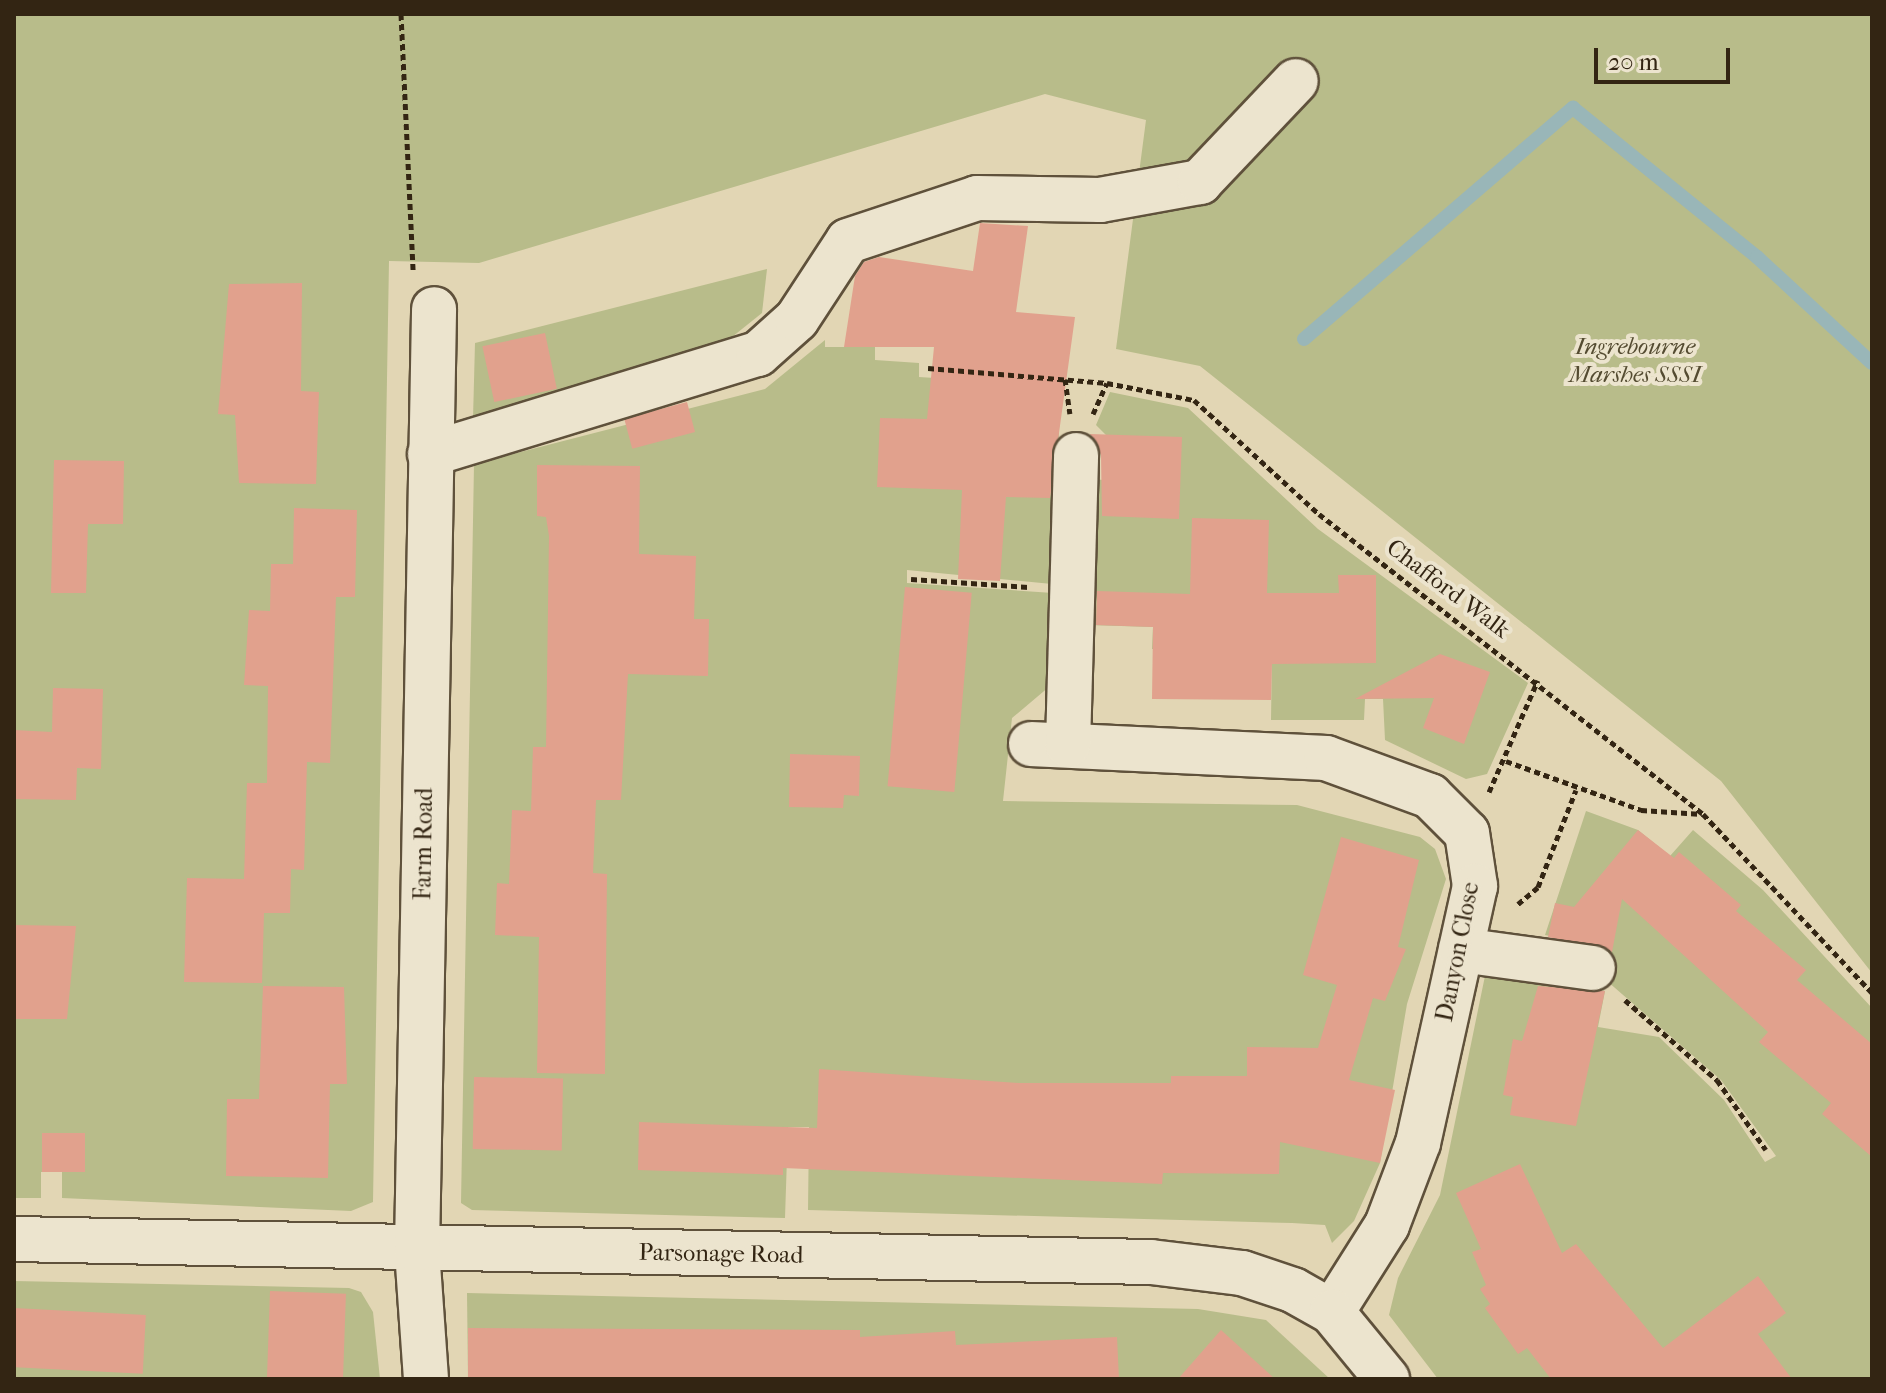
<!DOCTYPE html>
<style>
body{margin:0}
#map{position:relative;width:1886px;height:1393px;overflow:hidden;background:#e2d6b4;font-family:"IM FELL French Canon",serif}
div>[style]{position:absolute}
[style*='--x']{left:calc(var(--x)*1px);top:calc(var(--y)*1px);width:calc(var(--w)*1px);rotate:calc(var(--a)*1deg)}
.green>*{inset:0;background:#b8bc8a}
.stream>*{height:14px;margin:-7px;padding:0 7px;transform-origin:7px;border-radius:7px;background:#99b6b8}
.building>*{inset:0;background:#e1a18d;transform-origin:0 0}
.path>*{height:5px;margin-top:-2.5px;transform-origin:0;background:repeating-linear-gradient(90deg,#332513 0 6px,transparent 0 10px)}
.roads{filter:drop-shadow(2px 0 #5f513b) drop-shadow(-2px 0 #5f513b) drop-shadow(0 2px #5f513b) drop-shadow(0 -2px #5f513b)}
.minor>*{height:44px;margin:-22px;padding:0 22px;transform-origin:22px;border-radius:22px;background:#ece4ce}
span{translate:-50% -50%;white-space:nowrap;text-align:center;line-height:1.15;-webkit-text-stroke:8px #ece4ce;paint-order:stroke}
.park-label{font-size:24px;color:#544b31;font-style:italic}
.street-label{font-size:24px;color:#332513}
.frame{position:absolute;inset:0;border:16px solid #332513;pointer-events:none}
.scale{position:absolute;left:1594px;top:48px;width:136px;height:36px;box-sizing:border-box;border:4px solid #332513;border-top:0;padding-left:10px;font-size:24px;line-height:28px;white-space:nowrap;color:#332513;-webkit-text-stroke:6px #ece4ce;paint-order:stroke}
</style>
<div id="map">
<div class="green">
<i style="clip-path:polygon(14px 14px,1872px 14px,1872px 973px,1721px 781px,1200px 366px,1116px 349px,1146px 120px,1045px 94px,479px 263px,389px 261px,373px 1202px,351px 1211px,62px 1198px,62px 1172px,41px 1172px,41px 1198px,14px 1198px)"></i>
<i style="clip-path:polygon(767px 269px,762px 313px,717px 349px,473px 419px,475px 343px)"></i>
<i style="clip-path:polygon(825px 340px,825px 347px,875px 347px,875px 360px,919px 363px,919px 377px,1044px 385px,1060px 409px,1052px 584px,907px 570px,907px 583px,1053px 593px,1063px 675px,1012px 718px,1003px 801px,1297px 805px,1420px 837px,1435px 849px,1446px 879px,1407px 1004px,1380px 1163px,1354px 1221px,1332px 1243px,1325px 1225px,1292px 1223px,808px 1210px,809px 1127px,788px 1127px,785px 1218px,472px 1210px,461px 1203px,474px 464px,765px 389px)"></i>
<i style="clip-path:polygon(1110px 392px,1188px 408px,1318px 529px,1528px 683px,1487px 774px,1466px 779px,1385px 740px,1383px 699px,1365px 699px,1364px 720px,1271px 720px,1272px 651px,1152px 649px,1153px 627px,1088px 625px,1091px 479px,1104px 480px,1106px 435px,1096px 425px)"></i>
<i style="clip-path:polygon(1586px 811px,1638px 830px,1670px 856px,1693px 830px,1763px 890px,1872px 1008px,1872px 1379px,1438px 1379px,1389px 1315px,1398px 1278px,1440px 1195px,1486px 971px,1605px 991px,1598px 1027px,1659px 1037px,1724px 1100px,1765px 1162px,1776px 1156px,1721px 1080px,1607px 981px,1612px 949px,1545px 935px)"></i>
<i style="clip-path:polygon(14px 1281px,349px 1288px,361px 1292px,373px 1312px,380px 1379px,14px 1379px)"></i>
<i style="clip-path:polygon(467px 1293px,1198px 1309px,1266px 1320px,1330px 1379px,468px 1379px)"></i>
</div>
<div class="stream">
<i style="--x:1304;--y:339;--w:355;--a:-40.7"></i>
<i style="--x:1573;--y:108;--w:237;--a:39"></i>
<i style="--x:1757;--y:257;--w:156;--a:42.7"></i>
</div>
<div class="building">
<i style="clip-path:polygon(980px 223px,1028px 226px,1016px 312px,1075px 317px,1050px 498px,1006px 497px,1000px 581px,958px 579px,962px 490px,877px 487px,880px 418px,927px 419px,934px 347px,844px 347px,855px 276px,864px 262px,879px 257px,973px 271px)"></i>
<i style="clip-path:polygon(302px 283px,301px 391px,319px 392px,316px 484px,239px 483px,235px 415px,218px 414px,229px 284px)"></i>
<i style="left:545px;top:333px;width:57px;height:64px;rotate:78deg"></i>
<i style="left:687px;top:402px;width:31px;height:65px;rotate:75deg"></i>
<i style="clip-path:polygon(1090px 434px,1182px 437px,1179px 519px,1102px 516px,1101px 455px)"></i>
<i style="clip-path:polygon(54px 460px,124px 461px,123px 524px,88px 524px,86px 593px,51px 593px)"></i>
<i style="clip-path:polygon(537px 465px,640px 466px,639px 554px,696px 556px,694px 619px,709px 619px,708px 676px,628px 674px,621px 800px,596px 800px,593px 873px,607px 874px,605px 1074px,537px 1073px,539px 937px,495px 935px,497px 883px,509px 884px,512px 810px,531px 811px,533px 747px,546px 747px,549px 536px,546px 517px,537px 516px)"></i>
<i style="clip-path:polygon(294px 508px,357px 510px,355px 597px,336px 597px,330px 763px,307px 762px,304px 870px,291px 869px,290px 913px,264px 913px,262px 983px,184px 982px,187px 878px,244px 879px,247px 783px,267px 783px,268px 686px,244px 685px,249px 610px,270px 611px,271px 564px,293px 564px)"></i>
<i style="clip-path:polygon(1192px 518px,1269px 520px,1267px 593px,1339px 593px,1338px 575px,1376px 575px,1376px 663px,1272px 664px,1271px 700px,1152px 699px,1153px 627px,1096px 625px,1097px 591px,1190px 594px)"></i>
<i style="left:905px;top:587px;width:67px;height:200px;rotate:5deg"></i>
<i style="clip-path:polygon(1440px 654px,1490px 672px,1464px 744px,1423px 728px,1434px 698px,1355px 699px)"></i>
<i style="clip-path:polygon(53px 688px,103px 689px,101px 769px,77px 768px,76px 800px,14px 799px,14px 730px,52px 732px)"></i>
<i style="clip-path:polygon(790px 754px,860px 756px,859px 796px,844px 795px,843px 808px,789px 807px)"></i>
<i style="clip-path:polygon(1638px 830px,1674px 858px,1679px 852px,1741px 905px,1736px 911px,1806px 970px,1797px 980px,1872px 1044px,1872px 1157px,1822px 1114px,1831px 1103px,1759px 1042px,1768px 1032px,1622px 899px,1612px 952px,1548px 937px,1555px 903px,1574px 907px)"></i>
<i style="clip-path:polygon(1341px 837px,1419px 860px,1398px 947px,1406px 949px,1385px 1001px,1373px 998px,1349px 1080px,1395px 1090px,1380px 1163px,1280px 1142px,1279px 1174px,1163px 1173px,1162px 1184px,783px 1168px,783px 1175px,638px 1170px,639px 1122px,817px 1128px,819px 1069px,1019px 1083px,1171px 1083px,1171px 1076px,1247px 1076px,1247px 1047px,1318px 1048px,1337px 985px,1303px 975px)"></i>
<i style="clip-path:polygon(14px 925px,76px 926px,67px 1019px,14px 1019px)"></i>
<i style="clip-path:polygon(263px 986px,344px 987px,347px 1084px,330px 1084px,328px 1178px,226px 1176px,227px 1099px,259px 1099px)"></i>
<i style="clip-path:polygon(1538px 986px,1605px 991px,1576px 1126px,1510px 1115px,1513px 1097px,1503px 1095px,1513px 1039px,1522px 1041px)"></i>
<i style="left:474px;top:1077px;width:89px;height:72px;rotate:1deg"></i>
<i style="left:42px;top:1133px;width:43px;height:39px"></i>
<i style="clip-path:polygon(1520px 1164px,1562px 1253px,1576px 1244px,1663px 1348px,1758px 1276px,1786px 1313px,1758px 1334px,1792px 1379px,1551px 1379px,1527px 1348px,1518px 1354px,1485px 1308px,1490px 1304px,1480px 1289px,1486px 1285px,1472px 1252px,1481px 1249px,1456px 1193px)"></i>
<i style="left:270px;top:1291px;width:76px;height:88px;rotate:2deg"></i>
<i style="left:14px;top:1308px;width:132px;height:59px;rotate:3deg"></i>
<i style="clip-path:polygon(468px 1328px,860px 1330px,860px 1337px,955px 1331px,956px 1345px,1117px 1337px,1119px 1379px,468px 1379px)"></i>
<i style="clip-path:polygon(1221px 1330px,1275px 1379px,1178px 1379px)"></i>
</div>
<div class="path">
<i style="--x:401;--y:14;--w:257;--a:87.3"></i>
<i style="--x:928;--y:368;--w:180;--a:4.8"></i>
<i style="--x:1107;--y:383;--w:89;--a:11.1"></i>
<i style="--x:1194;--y:400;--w:169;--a:42.4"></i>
<i style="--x:1319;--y:514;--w:487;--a:38"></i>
<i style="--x:1703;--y:814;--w:246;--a:46.6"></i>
<i style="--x:1065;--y:379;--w:35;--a:82"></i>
<i style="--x:1093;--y:414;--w:34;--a:-66"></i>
<i style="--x:911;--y:579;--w:118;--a:3.9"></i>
<i style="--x:1506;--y:761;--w:144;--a:19.9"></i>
<i style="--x:1641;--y:810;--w:61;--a:3.8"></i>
<i style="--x:1489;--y:792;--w:122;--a:-66.4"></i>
<i style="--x:1518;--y:904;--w:26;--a:-40"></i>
<i style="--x:1538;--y:887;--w:104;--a:-68.6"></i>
<i style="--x:1625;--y:1000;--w:122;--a:41"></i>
<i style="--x:1717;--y:1080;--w:85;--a:55"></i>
</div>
<div class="roads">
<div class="minor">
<i style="--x:430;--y:454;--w:343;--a:-17"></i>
<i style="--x:758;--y:354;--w:52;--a:-41.9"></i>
<i style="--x:797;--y:319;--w:93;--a:-56.8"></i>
<i style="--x:848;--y:241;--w:136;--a:-18.4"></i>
<i style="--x:977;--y:198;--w:123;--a:0.9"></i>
<i style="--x:1100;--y:200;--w:102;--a:-10.2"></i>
<i style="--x:1200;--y:182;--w:139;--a:-46.5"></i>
<i style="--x:1031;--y:744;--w:295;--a:2.7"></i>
<i style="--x:1326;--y:758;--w:111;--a:20.1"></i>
<i style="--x:1430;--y:796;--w:52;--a:45"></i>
<i style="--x:1467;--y:833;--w:54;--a:81.4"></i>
<i style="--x:1475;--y:886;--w:263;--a:102.5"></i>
<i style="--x:1418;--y:1143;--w:88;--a:110.7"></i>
<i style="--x:1387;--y:1225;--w:103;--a:122.3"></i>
<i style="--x:1068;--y:745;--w:290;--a:-88.4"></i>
<i style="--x:1461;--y:950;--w:133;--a:7.8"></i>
<i style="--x:14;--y:1239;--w:1137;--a:1.16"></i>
<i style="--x:1151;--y:1262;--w:92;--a:6.9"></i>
<i style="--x:1242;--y:1273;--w:54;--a:18.4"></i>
<i style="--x:1293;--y:1290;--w:45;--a:29.4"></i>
<i style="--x:1332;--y:1312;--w:87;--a:50.6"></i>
<i style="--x:426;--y:1379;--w:130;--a:-94"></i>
<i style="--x:417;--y:1249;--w:940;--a:-88.96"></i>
</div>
</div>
<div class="park-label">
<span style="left:1635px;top:361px">Ingrebourne<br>Marshes SSSI</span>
</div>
<div class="street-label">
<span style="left:1448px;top:589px;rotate:37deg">Chafford Walk</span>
<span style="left:424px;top:844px;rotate:-89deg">Farm Road</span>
<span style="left:1458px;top:952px;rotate:-79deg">Danyon Close</span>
<span style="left:721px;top:1254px;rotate:1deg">Parsonage Road</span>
</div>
<div class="frame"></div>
<div class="scale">20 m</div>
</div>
